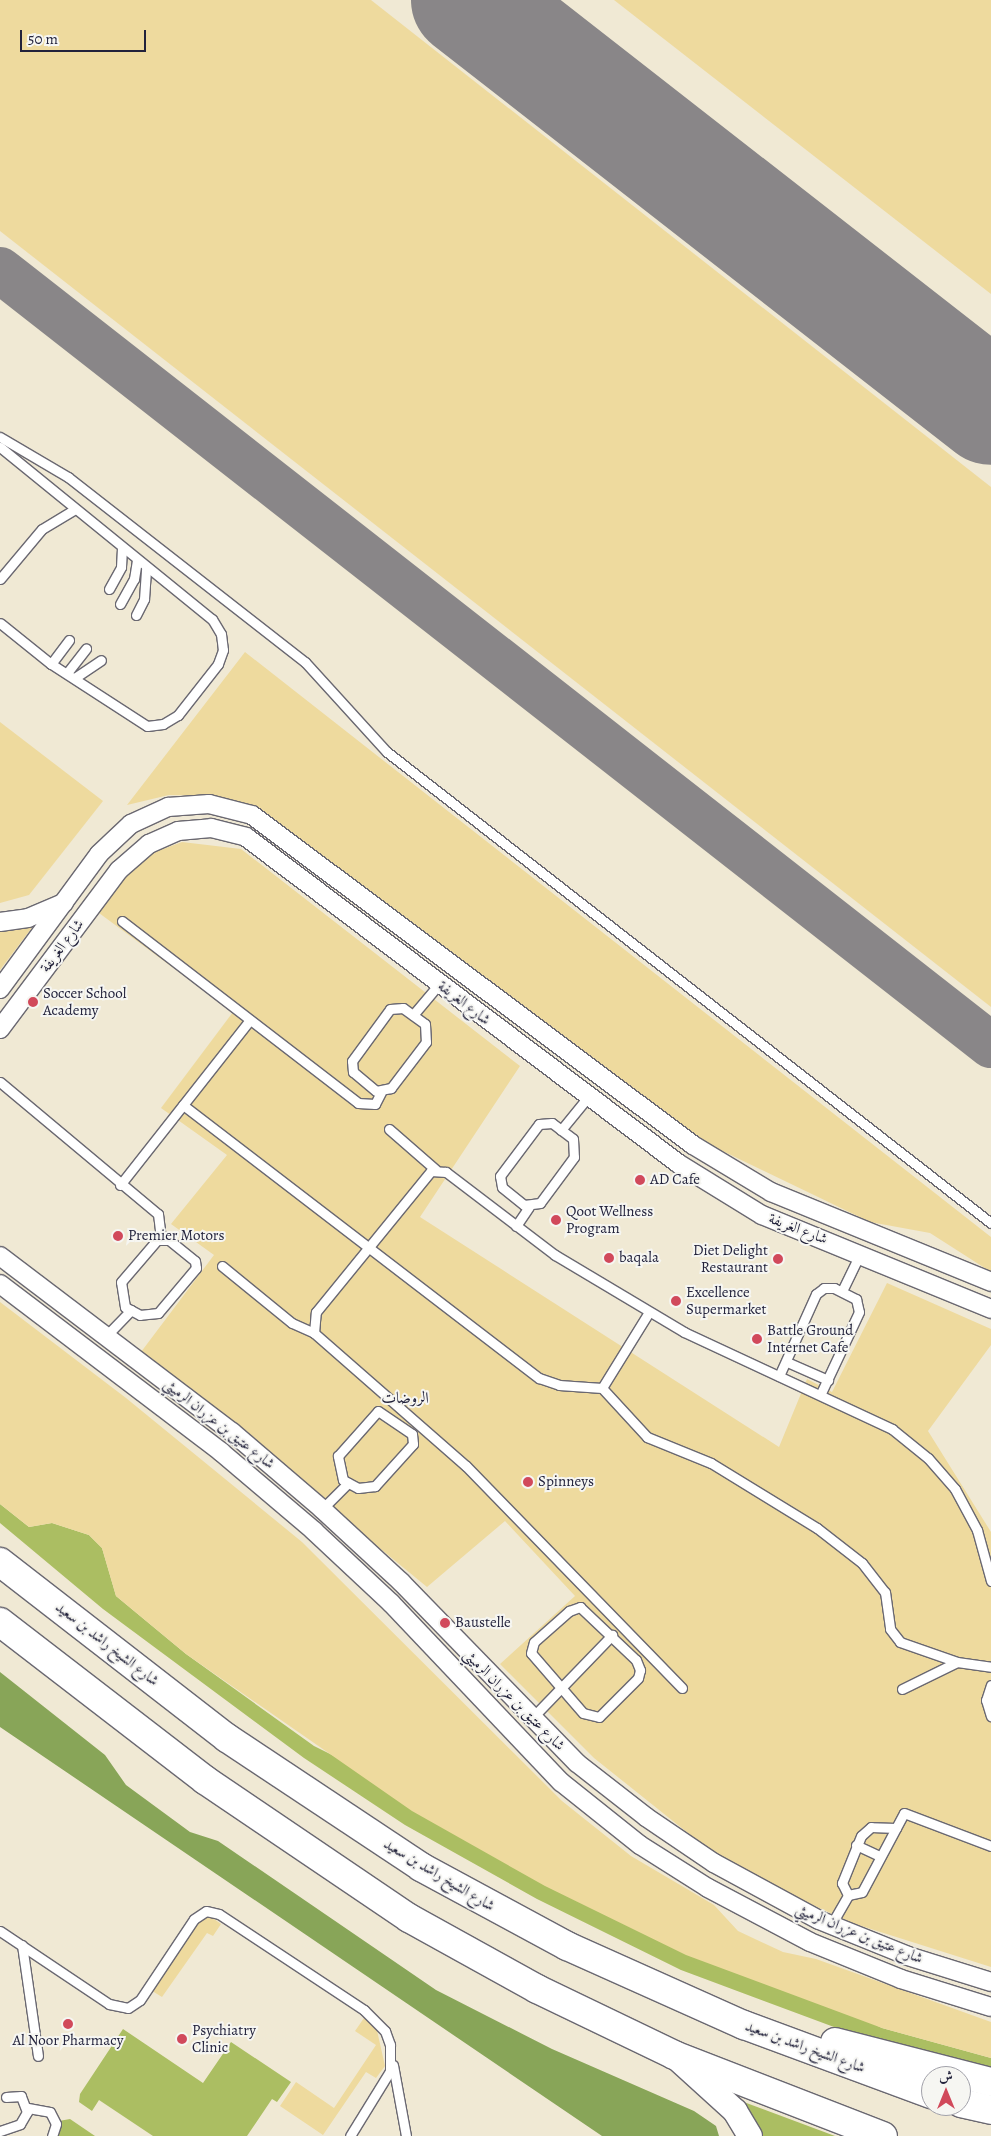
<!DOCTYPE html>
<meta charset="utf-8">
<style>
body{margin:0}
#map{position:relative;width:991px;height:2136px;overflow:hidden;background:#f0e9d4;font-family:Alegreya,Amiri,serif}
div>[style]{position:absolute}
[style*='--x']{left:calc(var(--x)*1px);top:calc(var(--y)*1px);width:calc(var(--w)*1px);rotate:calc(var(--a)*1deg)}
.green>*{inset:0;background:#abbe62}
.forest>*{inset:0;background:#88a558}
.sand>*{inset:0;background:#eeda9e}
.taxiway>*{height:46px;margin:-23px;padding:0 23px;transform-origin:23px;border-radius:23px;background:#898688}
.runway>*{height:114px;margin:-57px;padding:0 57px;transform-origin:57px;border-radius:57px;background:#898688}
.roads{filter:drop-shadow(1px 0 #6a6871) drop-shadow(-1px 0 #6a6871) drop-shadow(0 1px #6a6871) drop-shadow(0 -1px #6a6871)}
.lane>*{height:9px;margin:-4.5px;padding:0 4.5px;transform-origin:4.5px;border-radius:4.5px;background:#fff}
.street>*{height:18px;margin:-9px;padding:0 9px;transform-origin:9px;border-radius:9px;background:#fff}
.secondary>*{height:24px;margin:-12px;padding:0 12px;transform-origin:12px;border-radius:12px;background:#fff}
.primary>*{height:28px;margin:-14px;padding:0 14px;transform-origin:14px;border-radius:14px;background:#fff}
.dots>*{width:14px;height:14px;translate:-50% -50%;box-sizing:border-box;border:2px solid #f6f6f2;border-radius:50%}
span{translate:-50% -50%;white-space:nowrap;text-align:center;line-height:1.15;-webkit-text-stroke:4px #f6f6f2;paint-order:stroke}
.street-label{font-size:15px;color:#22223b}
.poi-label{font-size:15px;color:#22223b}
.left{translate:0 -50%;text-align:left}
.right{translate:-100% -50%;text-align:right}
.neighbourhood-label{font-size:16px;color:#22223b}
.north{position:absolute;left:921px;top:2066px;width:50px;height:50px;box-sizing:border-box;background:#f6f6f2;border:1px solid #a1a1a9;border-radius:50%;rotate:0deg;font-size:14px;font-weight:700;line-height:20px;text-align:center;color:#22223b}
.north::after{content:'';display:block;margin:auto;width:18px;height:22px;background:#d1495b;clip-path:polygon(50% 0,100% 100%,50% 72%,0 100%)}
.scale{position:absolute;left:20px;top:30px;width:126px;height:22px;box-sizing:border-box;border:2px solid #22223b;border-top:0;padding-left:6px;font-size:15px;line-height:18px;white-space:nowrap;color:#22223b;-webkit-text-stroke:4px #f6f6f2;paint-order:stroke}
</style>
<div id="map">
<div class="green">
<i style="clip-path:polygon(0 1504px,29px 1527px,52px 1523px,89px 1535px,102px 1548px,116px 1596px,186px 1654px,314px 1746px,882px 2028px,991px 2058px,991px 2072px,877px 2043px,681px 1970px,537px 1899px,405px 1825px,304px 1758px,103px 1609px,0 1523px)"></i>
<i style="clip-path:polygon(123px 2029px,203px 2083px,231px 2042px,291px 2082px,277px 2102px,272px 2099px,247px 2136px,153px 2136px,99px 2100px,92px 2111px,79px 2102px,80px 2094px)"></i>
<i style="clip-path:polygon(741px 2101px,835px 2136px,757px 2136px)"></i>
<i style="clip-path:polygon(70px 2119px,95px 2136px,49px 2136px,59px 2121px)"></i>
</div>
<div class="forest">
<i style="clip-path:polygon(0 1672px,105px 1755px,126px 1785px,190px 1832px,218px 1841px,436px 1990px,552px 2049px,694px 2111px,716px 2126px,719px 2136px,602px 2136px,0 1727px)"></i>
</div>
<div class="sand">
<i style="clip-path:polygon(0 0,371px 0,991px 487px,991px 1007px,0 231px)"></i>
<i style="clip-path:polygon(614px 0,991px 0,991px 294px)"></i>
<i style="clip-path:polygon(245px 652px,991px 1237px,991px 1272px,930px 1233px,870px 1222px,704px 1142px,258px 812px,215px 796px,169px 795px,127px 805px)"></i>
<i style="clip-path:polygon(0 722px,103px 801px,29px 895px,0 903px)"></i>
<i style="clip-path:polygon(182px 842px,241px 849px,520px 1066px,420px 1217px,779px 1447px,807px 1379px,832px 1392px,887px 1283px,991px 1329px,991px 1345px,928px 1431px,991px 1532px,991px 1967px,852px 1923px,767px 1884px,703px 1845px,594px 1758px,500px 1664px,575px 1596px,505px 1521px,427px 1587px,141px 1352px,214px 1255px,171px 1224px,227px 1155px,161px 1108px,233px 1012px,99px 913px,123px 878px,155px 852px)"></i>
<i style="clip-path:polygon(37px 921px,0 970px,0 930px)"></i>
<i style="clip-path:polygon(0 1302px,126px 1398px,302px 1542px,562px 1801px,631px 1856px,714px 1905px,738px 1931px,783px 1952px,816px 1959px,991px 2022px,991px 2058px,882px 2028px,686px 1955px,545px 1886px,412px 1811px,186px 1654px,116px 1596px,102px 1548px,89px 1535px,52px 1523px,29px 1527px,0 1504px)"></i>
<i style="clip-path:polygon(203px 1911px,221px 1924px,213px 1936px,207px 1933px,162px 1997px,149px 1989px)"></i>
<i style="clip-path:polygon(364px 2018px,376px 2026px,385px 2066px,376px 2078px,366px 2072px,323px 2135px,280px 2106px,296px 2082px,334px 2108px,376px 2045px,355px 2031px)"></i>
</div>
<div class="taxiway">
<i style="--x:0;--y:270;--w:1258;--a:38.03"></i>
</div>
<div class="runway">
<i style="--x:468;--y:0;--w:663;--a:37.96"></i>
</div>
<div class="roads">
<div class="lane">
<i style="--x:0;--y:437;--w:79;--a:30.5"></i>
<i style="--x:68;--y:477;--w:301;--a:38"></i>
<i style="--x:305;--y:662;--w:122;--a:47.7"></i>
<i style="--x:387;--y:752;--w:766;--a:37.95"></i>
<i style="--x:0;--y:447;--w:273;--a:39.1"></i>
<i style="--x:212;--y:619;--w:17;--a:59"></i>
<i style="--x:221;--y:634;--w:16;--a:83"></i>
<i style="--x:223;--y:650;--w:15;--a:110"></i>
<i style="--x:218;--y:664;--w:65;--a:128.1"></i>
<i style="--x:178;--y:715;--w:17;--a:149"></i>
<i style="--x:163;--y:724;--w:16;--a:173"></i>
<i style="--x:147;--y:726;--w:114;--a:-147.1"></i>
<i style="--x:51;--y:664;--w:65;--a:-141.2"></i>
<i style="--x:0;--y:579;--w:65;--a:-50"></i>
<i style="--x:42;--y:529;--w:37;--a:-31"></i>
<i style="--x:109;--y:589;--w:25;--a:-61"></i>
<i style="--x:121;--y:567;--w:19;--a:-87"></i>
<i style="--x:120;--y:604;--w:29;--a:-61"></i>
<i style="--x:134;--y:579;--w:19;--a:-81"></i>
<i style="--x:136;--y:615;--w:18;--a:-63"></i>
<i style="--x:144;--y:599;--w:32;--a:-86"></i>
<i style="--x:51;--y:664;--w:30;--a:-53"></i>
<i style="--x:67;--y:673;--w:31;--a:-52"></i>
<i style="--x:76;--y:677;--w:30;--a:-34"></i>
<i style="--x:122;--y:921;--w:298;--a:37.6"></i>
<i style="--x:358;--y:1103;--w:17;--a:3"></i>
<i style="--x:375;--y:1104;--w:13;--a:-63"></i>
<i style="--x:403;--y:1008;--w:27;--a:36"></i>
<i style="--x:425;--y:1024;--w:18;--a:87"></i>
<i style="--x:426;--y:1042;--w:58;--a:127.3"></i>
<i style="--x:391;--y:1088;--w:15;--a:169"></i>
<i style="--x:376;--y:1091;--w:30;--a:-140"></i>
<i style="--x:353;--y:1072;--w:11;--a:-95"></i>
<i style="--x:352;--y:1061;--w:64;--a:-53.8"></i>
<i style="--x:390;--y:1009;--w:13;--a:-4"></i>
<i style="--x:413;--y:1015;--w:40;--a:-50"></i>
<i style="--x:0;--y:1082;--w:206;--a:39.9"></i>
<i style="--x:158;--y:1214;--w:24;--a:83"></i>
<i style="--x:183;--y:1105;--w:449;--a:37.5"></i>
<i style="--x:539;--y:1378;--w:21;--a:19"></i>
<i style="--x:559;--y:1385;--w:43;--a:4"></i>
<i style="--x:602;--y:1388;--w:67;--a:47.4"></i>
<i style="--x:647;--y:1437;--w:69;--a:22.1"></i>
<i style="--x:711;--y:1463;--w:124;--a:31.5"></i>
<i style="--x:817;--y:1528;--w:57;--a:37.9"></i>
<i style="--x:862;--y:1563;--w:37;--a:52"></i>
<i style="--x:885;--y:1592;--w:37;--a:82"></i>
<i style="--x:890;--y:1629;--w:16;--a:52"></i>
<i style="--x:900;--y:1642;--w:60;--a:19.3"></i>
<i style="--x:957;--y:1662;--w:34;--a:8"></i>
<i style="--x:552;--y:1123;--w:26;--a:37"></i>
<i style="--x:573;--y:1139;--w:18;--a:87"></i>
<i style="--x:574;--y:1157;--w:57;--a:126.5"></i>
<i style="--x:540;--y:1203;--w:16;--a:173"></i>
<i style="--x:524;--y:1205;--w:28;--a:-141"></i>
<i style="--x:502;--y:1187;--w:11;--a:-100"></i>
<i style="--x:500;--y:1176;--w:65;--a:-53.1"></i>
<i style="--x:539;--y:1124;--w:13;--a:-4"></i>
<i style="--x:389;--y:1129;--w:62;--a:41.1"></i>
<i style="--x:561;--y:1130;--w:43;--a:-50.7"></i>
<i style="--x:120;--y:1185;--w:210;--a:-51.8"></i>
<i style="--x:516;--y:1226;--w:23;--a:-56"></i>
<i style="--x:157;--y:1240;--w:12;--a:0"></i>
<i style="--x:169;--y:1240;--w:33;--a:39"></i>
<i style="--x:195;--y:1261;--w:7;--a:82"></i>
<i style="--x:196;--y:1268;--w:59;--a:130.2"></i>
<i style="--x:158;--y:1313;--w:18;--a:174"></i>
<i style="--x:140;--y:1315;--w:17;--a:-152"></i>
<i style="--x:125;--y:1307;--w:25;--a:-99"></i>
<i style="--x:121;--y:1282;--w:55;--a:-49.4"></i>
<i style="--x:222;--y:1266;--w:90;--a:39.2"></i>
<i style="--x:292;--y:1323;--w:24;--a:24"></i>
<i style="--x:842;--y:1291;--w:41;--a:-64.1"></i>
<i style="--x:106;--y:1336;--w:36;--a:-46"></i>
<i style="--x:787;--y:1362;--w:45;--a:23.7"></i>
<i style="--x:779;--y:1376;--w:90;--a:-65.7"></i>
<i style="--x:816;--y:1294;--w:10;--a:-37"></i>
<i style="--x:824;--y:1288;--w:10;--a:0"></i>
<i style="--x:834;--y:1288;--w:25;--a:27"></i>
<i style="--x:856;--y:1299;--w:13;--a:77"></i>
<i style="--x:859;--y:1312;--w:89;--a:115.1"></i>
<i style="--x:602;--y:1388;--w:89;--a:-58.3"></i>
<i style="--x:378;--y:1411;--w:41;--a:34.1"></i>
<i style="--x:412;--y:1434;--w:10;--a:84"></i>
<i style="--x:413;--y:1444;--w:57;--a:132.1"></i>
<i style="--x:375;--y:1486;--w:17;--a:173"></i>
<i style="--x:358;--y:1488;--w:17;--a:-152"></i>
<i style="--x:343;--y:1480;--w:25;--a:-102"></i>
<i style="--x:338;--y:1456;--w:60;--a:-48.4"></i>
<i style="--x:322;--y:1509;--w:37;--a:-45"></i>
<i style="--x:580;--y:1607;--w:77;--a:43.4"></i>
<i style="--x:636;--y:1660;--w:11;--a:68"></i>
<i style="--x:640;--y:1670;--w:8;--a:104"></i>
<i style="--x:638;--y:1678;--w:55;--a:135"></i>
<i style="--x:599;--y:1717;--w:16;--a:-166"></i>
<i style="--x:583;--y:1713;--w:79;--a:-130.9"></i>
<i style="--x:531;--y:1653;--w:11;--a:-75"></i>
<i style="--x:534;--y:1642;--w:47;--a:-41.5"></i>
<i style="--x:569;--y:1611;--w:12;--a:-20"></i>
<i style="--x:991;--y:1685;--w:16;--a:108"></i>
<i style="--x:986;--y:1700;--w:17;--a:73"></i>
<i style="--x:682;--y:1688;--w:310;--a:-134.2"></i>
<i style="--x:466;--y:1466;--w:202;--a:-138.8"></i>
<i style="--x:314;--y:1333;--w:21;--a:-85"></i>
<i style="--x:316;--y:1312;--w:182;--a:-50.8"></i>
<i style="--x:431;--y:1171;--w:15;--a:4"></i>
<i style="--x:446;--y:1172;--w:137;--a:37.3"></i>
<i style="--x:555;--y:1255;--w:150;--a:30.8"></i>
<i style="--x:684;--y:1332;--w:230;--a:25"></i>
<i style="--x:892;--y:1429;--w:46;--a:38.9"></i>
<i style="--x:928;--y:1458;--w:41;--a:48.9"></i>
<i style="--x:955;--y:1489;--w:47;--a:61.8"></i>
<i style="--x:977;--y:1530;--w:53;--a:74.6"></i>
<i style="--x:902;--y:1689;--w:61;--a:-26.1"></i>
<i style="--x:531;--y:1719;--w:117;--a:-46"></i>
<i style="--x:896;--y:1828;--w:25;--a:-178"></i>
<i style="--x:871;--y:1827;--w:13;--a:138"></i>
<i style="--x:861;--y:1836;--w:51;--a:112"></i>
<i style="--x:842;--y:1883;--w:13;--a:63"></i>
<i style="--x:848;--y:1895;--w:14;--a:-12"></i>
<i style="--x:862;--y:1892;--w:89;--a:-62"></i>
<i style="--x:904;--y:1813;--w:93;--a:20.8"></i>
<i style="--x:856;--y:1845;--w:26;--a:25"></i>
<i style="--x:831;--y:1925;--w:34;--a:-60"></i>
<i style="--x:0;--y:1931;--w:131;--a:33.8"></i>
<i style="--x:109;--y:2004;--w:19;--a:12"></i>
<i style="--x:128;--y:2008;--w:14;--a:-34"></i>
<i style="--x:140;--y:2000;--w:97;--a:-56.3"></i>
<i style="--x:194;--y:1919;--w:14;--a:-34"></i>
<i style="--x:206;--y:1911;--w:13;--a:13"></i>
<i style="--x:219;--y:1914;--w:174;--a:33.5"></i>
<i style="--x:364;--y:2010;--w:30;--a:45"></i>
<i style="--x:385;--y:2031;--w:15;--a:70"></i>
<i style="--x:390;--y:2045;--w:26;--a:90"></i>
<i style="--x:390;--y:2071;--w:76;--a:121.6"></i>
<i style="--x:22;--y:1945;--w:112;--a:81.8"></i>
<i style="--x:393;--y:2065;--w:72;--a:79.6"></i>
<i style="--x:28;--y:2108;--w:22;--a:10"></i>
<i style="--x:50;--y:2112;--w:13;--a:63"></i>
<i style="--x:56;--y:2124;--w:13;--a:108"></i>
<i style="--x:0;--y:2131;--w:21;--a:-19"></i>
<i style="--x:20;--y:2124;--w:14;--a:-60"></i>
<i style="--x:27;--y:2112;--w:17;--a:-111"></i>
<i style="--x:21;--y:2096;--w:15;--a:176"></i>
</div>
<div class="street">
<i style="--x:0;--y:922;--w:28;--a:-8"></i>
<i style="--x:28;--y:918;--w:39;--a:-23"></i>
<i style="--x:0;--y:989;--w:167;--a:-53.7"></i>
<i style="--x:99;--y:854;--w:44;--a:-43.2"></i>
<i style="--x:131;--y:824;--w:41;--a:-24.7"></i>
<i style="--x:168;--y:807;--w:41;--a:-4.2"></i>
<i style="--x:209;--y:804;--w:44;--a:14.3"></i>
<i style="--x:252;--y:815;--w:551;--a:36.81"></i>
<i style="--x:693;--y:1145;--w:91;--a:31.1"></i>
<i style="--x:771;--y:1192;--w:238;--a:22.2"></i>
<i style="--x:0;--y:1029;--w:199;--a:-53.2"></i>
<i style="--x:119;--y:870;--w:40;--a:-41"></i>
<i style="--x:149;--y:844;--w:32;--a:-24"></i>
<i style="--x:178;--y:831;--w:33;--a:-5"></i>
<i style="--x:211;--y:828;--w:36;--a:14"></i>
<i style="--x:246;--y:837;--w:543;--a:37.06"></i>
<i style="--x:679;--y:1164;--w:97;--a:31.6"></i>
<i style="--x:762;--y:1215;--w:248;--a:22.3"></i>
<i style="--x:0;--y:1256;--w:291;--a:37.2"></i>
<i style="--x:232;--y:1432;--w:118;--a:40.5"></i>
<i style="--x:322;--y:1509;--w:108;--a:42.7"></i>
<i style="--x:401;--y:1582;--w:252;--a:45.8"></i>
<i style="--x:577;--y:1763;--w:88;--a:38"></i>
<i style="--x:646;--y:1817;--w:82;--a:34.1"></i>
<i style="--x:714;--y:1863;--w:119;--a:28.5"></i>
<i style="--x:819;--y:1920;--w:96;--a:22"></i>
<i style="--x:908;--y:1956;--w:87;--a:17.4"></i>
<i style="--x:0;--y:1284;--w:278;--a:37.2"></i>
<i style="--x:221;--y:1452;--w:122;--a:40.3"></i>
<i style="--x:314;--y:1531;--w:105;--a:43.1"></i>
<i style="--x:391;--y:1603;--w:247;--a:46.5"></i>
<i style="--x:561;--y:1782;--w:101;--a:38.6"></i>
<i style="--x:640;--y:1845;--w:80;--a:32.3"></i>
<i style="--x:708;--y:1888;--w:115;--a:27.9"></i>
<i style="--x:810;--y:1942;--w:98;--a:22.1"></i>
<i style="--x:901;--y:1979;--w:94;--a:17.3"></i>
</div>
<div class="secondary">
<i style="--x:679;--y:2060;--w:76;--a:42.3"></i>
<i style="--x:735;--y:2111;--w:29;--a:59"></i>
</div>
<div class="primary">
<i style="--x:0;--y:1562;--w:287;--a:37.8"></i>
<i style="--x:227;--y:1738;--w:233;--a:33.6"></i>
<i style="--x:421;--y:1867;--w:166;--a:28.4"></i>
<i style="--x:567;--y:1946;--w:194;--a:24.1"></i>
<i style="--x:744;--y:2025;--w:199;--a:20.3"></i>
<i style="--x:0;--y:1622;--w:259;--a:37.6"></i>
<i style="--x:205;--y:1780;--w:246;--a:34.1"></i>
<i style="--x:409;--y:1918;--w:146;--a:29"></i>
<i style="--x:537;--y:1989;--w:152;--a:25.7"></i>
<i style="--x:674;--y:2055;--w:224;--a:21.2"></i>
<i style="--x:835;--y:2042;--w:161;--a:14.4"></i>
<i style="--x:961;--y:2103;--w:31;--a:13"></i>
</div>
</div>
<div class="dots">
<i style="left:33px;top:1002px;background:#d1495b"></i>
<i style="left:640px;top:1180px;background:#d1495b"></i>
<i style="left:556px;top:1220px;background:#d1495b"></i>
<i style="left:118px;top:1236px;background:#d1495b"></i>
<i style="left:609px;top:1258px;background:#d1495b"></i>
<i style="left:778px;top:1259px;background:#d1495b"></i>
<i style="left:676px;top:1301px;background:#d1495b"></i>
<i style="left:757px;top:1339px;background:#d1495b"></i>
<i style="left:528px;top:1482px;background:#d1495b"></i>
<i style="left:445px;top:1623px;background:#d1495b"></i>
<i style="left:68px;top:2024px;background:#d1495b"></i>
<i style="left:182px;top:2039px;background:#d1495b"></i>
</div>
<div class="street-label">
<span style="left:62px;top:946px;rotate:-53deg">شارع الغريفة</span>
<span style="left:464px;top:1003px;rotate:38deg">شارع الغريفة</span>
<span style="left:798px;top:1229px;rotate:21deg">شارع الغريفة</span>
<span style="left:219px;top:1424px;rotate:38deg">شارع عتيق بن عزران الرميثي</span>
<span style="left:107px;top:1644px;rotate:38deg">شارع الشيخ راشد بن سعيد</span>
<span style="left:514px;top:1700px;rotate:45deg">شارع عتيق بن عزران الرميثي</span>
<span style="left:439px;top:1875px;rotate:31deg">شارع الشيخ راشد بن سعيد</span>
<span style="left:859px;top:1934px;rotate:22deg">شارع عتيق بن عزران الرميثي</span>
<span style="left:805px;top:2047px;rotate:20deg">شارع الشيخ راشد بن سعيد</span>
</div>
<div class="poi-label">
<span class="left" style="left:43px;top:1002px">Soccer School<br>Academy</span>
<span class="left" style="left:650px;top:1180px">AD Cafe</span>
<span class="left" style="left:566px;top:1220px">Qoot Wellness<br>Program</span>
<span class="left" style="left:128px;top:1236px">Premier Motors</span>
<span class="right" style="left:768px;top:1259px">Diet Delight<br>Restaurant</span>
<span class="left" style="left:619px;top:1258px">baqala</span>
<span class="left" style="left:686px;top:1301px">Excellence<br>Supermarket</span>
<span class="left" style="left:767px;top:1339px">Battle Ground<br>Internet Cafe</span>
<span class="left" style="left:538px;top:1482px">Spinneys</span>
<span class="left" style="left:455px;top:1623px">Baustelle</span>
<span class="left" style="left:192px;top:2039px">Psychiatry<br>Clinic</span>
<span style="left:68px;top:2041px">Al Noor Pharmacy</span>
</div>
<div class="neighbourhood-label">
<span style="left:405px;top:1398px">الروضات</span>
</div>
<div class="north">ش</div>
<div class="scale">50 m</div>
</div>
